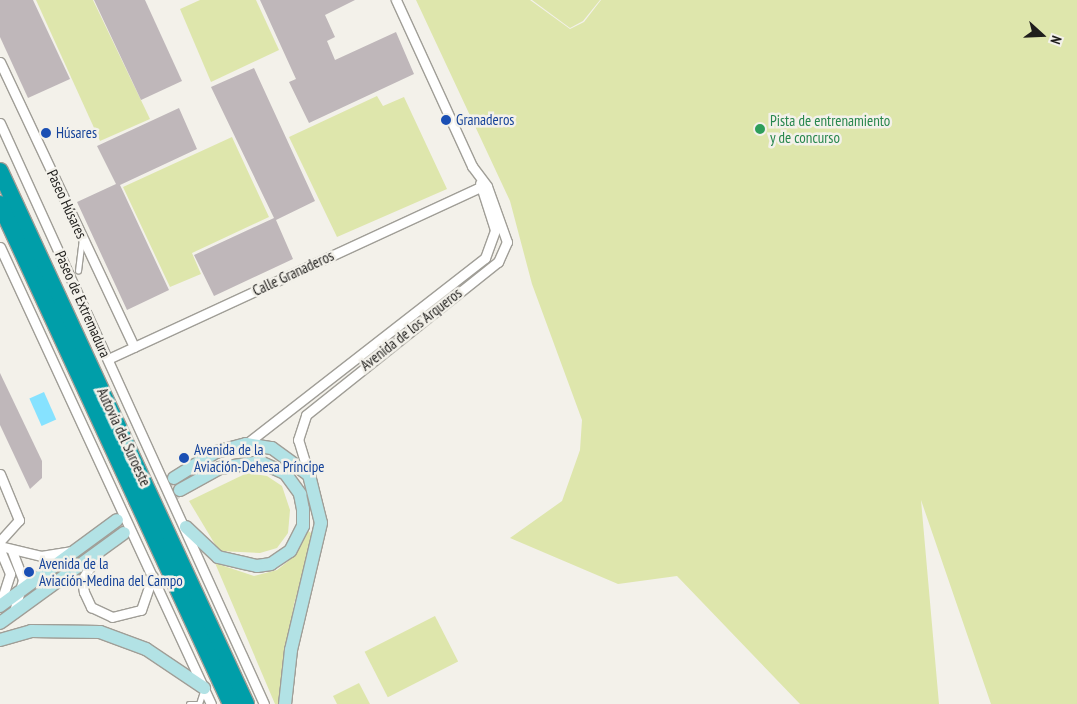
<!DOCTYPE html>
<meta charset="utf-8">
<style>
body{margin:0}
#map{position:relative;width:1077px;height:704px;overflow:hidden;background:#f3f1ea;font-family:"PT Sans Narrow",sans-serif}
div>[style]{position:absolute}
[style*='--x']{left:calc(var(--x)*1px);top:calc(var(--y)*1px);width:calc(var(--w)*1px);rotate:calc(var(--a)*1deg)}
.green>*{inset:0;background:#dee6ac;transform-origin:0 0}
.water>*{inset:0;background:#86e2ff;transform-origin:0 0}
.building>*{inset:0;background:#bfb7ba}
.secondary-tunnel>*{height:12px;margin-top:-6px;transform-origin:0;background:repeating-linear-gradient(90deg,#d3d1cb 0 12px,transparent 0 18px)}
.roads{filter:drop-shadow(1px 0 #a09e97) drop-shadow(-1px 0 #a09e97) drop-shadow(0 1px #a09e97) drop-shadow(0 -1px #a09e97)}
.lane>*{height:4.5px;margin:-2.25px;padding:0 2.25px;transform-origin:2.25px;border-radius:2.25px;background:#fff}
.street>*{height:9px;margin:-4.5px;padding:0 4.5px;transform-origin:4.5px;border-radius:4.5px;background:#fff}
.secondary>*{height:12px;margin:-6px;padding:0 6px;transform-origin:6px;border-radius:6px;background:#b2e2e5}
.highway>*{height:16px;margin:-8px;padding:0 8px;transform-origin:8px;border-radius:8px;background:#009ea9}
.dots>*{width:14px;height:14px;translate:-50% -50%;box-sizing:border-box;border:2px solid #f3f1ea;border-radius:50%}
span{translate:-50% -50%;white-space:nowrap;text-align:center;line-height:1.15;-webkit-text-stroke:5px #f3f1ea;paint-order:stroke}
.transit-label{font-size:15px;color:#164399}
.left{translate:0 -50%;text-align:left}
.leisure-label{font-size:15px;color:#27864d}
.street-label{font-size:15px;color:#1f1e1c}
.north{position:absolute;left:1017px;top:10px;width:50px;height:50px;-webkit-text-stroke:4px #f3f1ea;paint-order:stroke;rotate:110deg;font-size:14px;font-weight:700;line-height:20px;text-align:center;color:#1f1e1c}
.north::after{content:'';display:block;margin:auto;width:18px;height:22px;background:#1f1e1c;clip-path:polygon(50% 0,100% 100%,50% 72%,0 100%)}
</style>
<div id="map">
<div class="green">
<i style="clip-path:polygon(36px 0,93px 0,150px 119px,100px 141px)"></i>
<i style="clip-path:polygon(200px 0,256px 0,279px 50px,211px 82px,180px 9px)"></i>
<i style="clip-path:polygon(416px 0,530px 0,570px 29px,584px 22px,601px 0,1077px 0,1077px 704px,991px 704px,921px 500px,939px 704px,800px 704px,677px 576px,618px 584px,510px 538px,562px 501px,580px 450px,582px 420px,532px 284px,510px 201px)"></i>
<i style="clip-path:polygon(532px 0,600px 0,583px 21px,570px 28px)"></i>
<i style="clip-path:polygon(377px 96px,383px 106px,404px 97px,447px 189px,337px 237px,289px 137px)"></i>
<i style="clip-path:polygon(232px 137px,269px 217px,192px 253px,201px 274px,170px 287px,123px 187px)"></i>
<i style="clip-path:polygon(247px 473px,267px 476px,282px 486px,290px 510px,288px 533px,277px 548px,260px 553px,219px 551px,189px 501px)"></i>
<i style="clip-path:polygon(308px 531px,314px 535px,294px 604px,279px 704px,275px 704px,215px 563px,254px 576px,277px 570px,296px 555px)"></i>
<i style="left:435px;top:616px;width:51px;height:79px;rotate:63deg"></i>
<i style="clip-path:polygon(359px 683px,370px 704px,337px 704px,333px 696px)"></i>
</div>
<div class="water">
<i style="left:44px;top:392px;width:30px;height:16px;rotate:66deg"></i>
</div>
<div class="building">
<i style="clip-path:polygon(0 0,33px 0,70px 79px,28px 98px,0 37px)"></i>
<i style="clip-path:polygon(94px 0,145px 0,182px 81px,141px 100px)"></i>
<i style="clip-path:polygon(260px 0,355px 0,325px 15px,335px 37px,327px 41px,335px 60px,396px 32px,414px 74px,309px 123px,289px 82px,296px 79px)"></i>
<i style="clip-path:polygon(254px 68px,315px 201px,276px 220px,293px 259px,214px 296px,194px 255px,274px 218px,211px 87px)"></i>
<i style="clip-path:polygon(179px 108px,197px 149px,120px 185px,169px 290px,127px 310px,77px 202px,116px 184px,97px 146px)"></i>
<i style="clip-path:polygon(0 373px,42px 461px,42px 478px,30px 489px,0 425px)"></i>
</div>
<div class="secondary-tunnel">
<i style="--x:117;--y:520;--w:71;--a:-36.4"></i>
<i style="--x:124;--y:533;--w:71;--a:-37.5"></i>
</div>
<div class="roads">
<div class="lane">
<i style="--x:78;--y:271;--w:32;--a:-83"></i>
<i style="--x:189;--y:704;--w:9;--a:0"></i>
<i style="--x:199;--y:704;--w:16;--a:-72"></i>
</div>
<div class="street">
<i style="--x:0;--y:62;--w:315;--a:64.8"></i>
<i style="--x:0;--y:123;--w:638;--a:65.56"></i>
<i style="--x:0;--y:247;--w:503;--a:65.22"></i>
<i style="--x:108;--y:359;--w:408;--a:-24.8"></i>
<i style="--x:246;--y:444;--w:303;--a:-37.9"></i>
<i style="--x:485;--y:258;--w:30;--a:-70"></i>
<i style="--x:495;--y:230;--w:49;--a:-107.7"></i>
<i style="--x:0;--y:474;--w:50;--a:67.6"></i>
<i style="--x:19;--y:520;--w:28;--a:132"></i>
<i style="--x:309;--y:475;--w:37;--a:-107"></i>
<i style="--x:298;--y:440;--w:26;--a:-72"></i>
<i style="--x:306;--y:415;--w:246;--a:-38.6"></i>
<i style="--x:498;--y:262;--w:22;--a:-66"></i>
<i style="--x:507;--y:242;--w:59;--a:-109.7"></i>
<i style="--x:487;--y:186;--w:25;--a:-127"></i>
<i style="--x:472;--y:166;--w:183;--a:-114.6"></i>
<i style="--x:0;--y:546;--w:42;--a:13.7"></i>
<i style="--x:41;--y:556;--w:30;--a:-9"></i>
<i style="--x:0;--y:550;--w:26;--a:67"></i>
<i style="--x:10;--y:574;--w:33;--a:108"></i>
<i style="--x:12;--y:551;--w:31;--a:69"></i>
<i style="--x:23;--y:580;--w:33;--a:106"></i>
<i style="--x:95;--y:559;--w:25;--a:122"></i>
<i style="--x:82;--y:580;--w:12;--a:81"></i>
<i style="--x:84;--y:592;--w:17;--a:65"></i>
<i style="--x:91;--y:607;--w:23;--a:25"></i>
<i style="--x:112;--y:617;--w:30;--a:-14"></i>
<i style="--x:141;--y:610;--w:36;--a:-71"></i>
</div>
<div class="secondary">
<i style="--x:174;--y:478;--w:49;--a:-31.8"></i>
<i style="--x:216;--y:452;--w:31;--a:-15"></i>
<i style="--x:246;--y:444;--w:26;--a:9"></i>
<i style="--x:272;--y:448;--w:46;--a:36.1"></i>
<i style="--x:309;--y:475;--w:49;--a:76"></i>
<i style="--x:321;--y:523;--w:130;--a:103.3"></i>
<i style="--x:291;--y:650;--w:54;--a:96.3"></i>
<i style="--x:180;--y:490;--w:46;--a:-28.8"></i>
<i style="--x:220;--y:468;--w:40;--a:-8.5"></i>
<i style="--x:260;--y:462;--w:27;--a:24"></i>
<i style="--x:285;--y:473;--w:26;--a:54"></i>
<i style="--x:300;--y:494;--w:15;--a:79"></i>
<i style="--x:303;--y:509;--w:17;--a:90"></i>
<i style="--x:303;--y:526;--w:28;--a:117"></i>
<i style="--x:290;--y:551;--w:23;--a:146"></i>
<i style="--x:271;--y:564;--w:14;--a:172"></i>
<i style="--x:257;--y:566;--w:40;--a:-167"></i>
<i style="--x:218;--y:557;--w:44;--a:-136.8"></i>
<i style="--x:0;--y:606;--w:145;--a:-36.3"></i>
<i style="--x:0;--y:623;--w:153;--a:-36"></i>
<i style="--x:0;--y:640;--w:32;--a:-16"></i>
<i style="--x:31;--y:631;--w:69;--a:0.8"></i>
<i style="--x:100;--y:632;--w:49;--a:20.3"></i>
<i style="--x:146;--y:649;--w:70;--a:33.9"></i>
</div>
<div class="highway">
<i style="--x:0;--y:171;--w:587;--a:65.22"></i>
<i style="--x:0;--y:204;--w:551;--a:65.2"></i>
</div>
</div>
<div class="dots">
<i style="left:446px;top:120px;background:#1a4fb4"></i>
<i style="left:760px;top:129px;background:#2e9e5b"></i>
<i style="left:46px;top:133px;background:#1a4fb4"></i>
<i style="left:184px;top:458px;background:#1a4fb4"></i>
<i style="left:29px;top:572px;background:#1a4fb4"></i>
</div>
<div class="transit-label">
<span class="left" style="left:456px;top:120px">Granaderos</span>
<span class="left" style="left:56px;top:133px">Húsares</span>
<span class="left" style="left:194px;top:458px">Avenida de la<br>Aviación-Dehesa Príncipe</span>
<span class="left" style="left:39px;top:572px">Avenida de la<br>Aviación-Medina del Campo</span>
</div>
<div class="leisure-label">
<span class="left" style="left:770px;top:129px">Pista de entrenamiento<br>y de concurso</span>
</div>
<div class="street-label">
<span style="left:67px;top:204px;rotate:65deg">Paseo Húsares</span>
<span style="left:293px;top:273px;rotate:-25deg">Calle Granaderos</span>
<span style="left:83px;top:304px;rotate:66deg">Paseo de Extremadura</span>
<span style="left:411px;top:329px;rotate:-38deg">Avenida de los Arqueros</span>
<span style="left:124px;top:437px;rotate:65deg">Autovía del Suroeste</span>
</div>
<div class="north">N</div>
</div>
